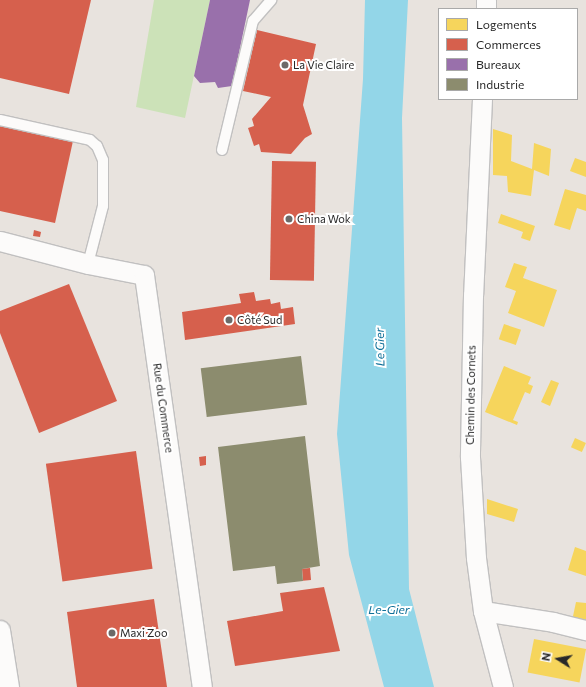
<!DOCTYPE html>
<meta charset="utf-8">
<style>
body{margin:0}
#map{position:relative;width:586px;height:687px;overflow:hidden;background:#e8e3de;font-family:Commissioner,sans-serif}
div>[style]{position:absolute}
[style*='--x']{left:calc(var(--x)*1px);top:calc(var(--y)*1px);width:calc(var(--w)*1px);rotate:calc(var(--a)*1deg)}
.green>*{inset:0;background:#cce2b8}
.water>*{inset:0;background:#93d6e8}
.homes>*{inset:0;background:#f6d55c;transform-origin:0 0}
.shops>*{inset:0;background:#d6604d;transform-origin:0 0}
.offices>*{inset:0;background:#9970ab}
.industry>*{inset:0;background:#8c8c6e;transform-origin:0 0}
.roads{filter:drop-shadow(1px 0 #c1c0c0) drop-shadow(-1px 0 #c1c0c0) drop-shadow(0 1px #c1c0c0) drop-shadow(0 -1px #c1c0c0)}
.service>*{height:10px;margin:-5px;padding:0 5px;transform-origin:5px;border-radius:5px;background:#fcfbfa}
.minor>*{height:19px;margin:-9.5px;padding:0 9.5px;transform-origin:9.5px;border-radius:9.5px;background:#fcfbfa}
.dots>*{width:11px;height:11px;translate:-50% -50%;box-sizing:border-box;border:2px solid #fff;border-radius:50%}
span{translate:-50% -50%;white-space:nowrap;text-align:center;line-height:1.15;-webkit-text-stroke:4px #fff;paint-order:stroke}
.poi-label{font-size:11px;color:#292929}
.left{translate:0 -50%;text-align:left}
.street-label{font-size:11px;color:#292929}
.water-label{font-size:12px;color:#0f6f98;font-style:italic}
.legend{position:absolute;left:438px;top:8px;width:140px;height:92px;box-sizing:border-box;background:#fff;border:1px solid #a9a9a9;margin:0;padding:5px 7px;list-style:none;font-size:12px;color:#292929}
.legend li{display:flex;align-items:center;gap:8px;height:20px}
.legend b{width:20px;border:1px solid #a9a9a9}
.north{position:absolute;left:538px;top:639px;width:40px;height:40px;-webkit-text-stroke:3px #fff;paint-order:stroke;rotate:281deg;font-size:11px;font-weight:700;line-height:16px;text-align:center;color:#292929}
.north::after{content:'';display:block;margin:auto;width:14px;height:18px;background:#292929;clip-path:polygon(50% 0,100% 100%,50% 72%,0 100%)}
</style>
<div id="map">
<div class="green">
<i style="clip-path:polygon(154px 0,210px 0,185px 118px,136px 107px)"></i>
</div>
<div class="water">
<i style="clip-path:polygon(365px 0,408px 0,402px 118px,409px 589px,434px 687px,384px 687px,349px 555px,337px 434px,363px 79px)"></i>
</div>
<div class="homes">
<i style="clip-path:polygon(493px 129px,512px 135px,511px 161px,532px 169px,534px 143px,551px 149px,549px 176px,534px 170px,531px 196px,508px 192px,507px 176px,493px 175px)"></i>
<i style="clip-path:polygon(575px 158px,586px 162px,586px 177px,570px 171px)"></i>
<i style="clip-path:polygon(565px 189px,586px 195px,586px 211px,577px 208px,570px 230px,554px 225px)"></i>
<i style="clip-path:polygon(501px 214px,535px 226px,530px 241px,521px 238px,523px 232px,498px 223px)"></i>
<i style="clip-path:polygon(514px 263px,527px 267px,523px 278px,557px 290px,544px 327px,508px 313px,516px 291px,505px 287px)"></i>
<i style="left:504px;top:324px;width:18px;height:16px;rotate:19deg"></i>
<i style="clip-path:polygon(504px 366px,531px 377px,528px 384px,533px 386px,530px 394px,525px 392px,513px 420px,518px 422px,517px 425px,485px 412px)"></i>
<i style="clip-path:polygon(551px 380px,559px 383px,550px 406px,541px 402px)"></i>
<i style="left:575px;top:438px;width:12px;height:10px;rotate:24deg"></i>
<i style="clip-path:polygon(487px 499px,518px 509px,514px 522px,487px 514px)"></i>
<i style="clip-path:polygon(575px 547px,586px 551px,586px 576px,568px 570px)"></i>
<i style="clip-path:polygon(576px 602px,586px 603px,586px 624px,572px 621px)"></i>
<i style="left:534px;top:639px;width:53px;height:34px;rotate:11deg"></i>
</div>
<div class="shops">
<i style="clip-path:polygon(0 0,91px 0,69px 94px,0 78px)"></i>
<i style="clip-path:polygon(257px 30px,316px 44px,303px 105px,312px 134px,305px 138px,291px 154px,261px 152px,259px 144px,254px 146px,248px 128px,254px 126px,252px 119px,271px 97px,243px 91px)"></i>
<i style="clip-path:polygon(0 125px,73px 141px,55px 223px,0 211px)"></i>
<i style="left:272px;top:161px;width:44px;height:119px;rotate:1deg"></i>
<i style="clip-path:polygon(34px 230px,41px 232px,40px 237px,33px 236px)"></i>
<i style="clip-path:polygon(69px 284px,117px 401px,39px 433px,0 333px,0 311px)"></i>
<i style="clip-path:polygon(254px 292px,256px 301px,270px 299px,271px 304px,280px 302px,281px 309px,293px 307px,295px 324px,185px 340px,182px 312px,241px 303px,239px 294px)"></i>
<i style="left:136px;top:451px;width:119px;height:91px;rotate:82deg"></i>
<i style="clip-path:polygon(206px 456px,206px 465px,200px 466px,199px 457px)"></i>
<i style="left:310px;top:568px;width:12px;height:8px;rotate:85deg"></i>
<i style="clip-path:polygon(324px 587px,340px 651px,235px 666px,227px 621px,283px 611px,280px 593px)"></i>
<i style="clip-path:polygon(154px 599px,167px 687px,77px 687px,67px 612px)"></i>
</div>
<div class="offices">
<i style="clip-path:polygon(210px 0,250px 0,232px 86px,218px 88px,215px 82px,200px 83px,194px 76px)"></i>
</div>
<div class="industry">
<i style="left:301px;top:356px;width:49px;height:101px;rotate:83deg"></i>
<i style="clip-path:polygon(305px 436px,320px 566px,302px 569px,303px 581px,277px 584px,275px 566px,233px 571px,218px 447px)"></i>
</div>
<div class="roads">
<div class="service">
<i style="--x:0;--y:120;--w:92;--a:12.5"></i>
<i style="--x:90;--y:140;--w:9;--a:41"></i>
<i style="--x:97;--y:146;--w:15;--a:67"></i>
<i style="--x:103;--y:160;--w:46;--a:90"></i>
<i style="--x:103;--y:206;--w:60;--a:104.5"></i>
<i style="--x:222;--y:150;--w:133;--a:-76.5"></i>
<i style="--x:253;--y:21;--w:28;--a:-49"></i>
</div>
<div class="minor">
<i style="--x:486;--y:9;--w:9;--a:-90"></i>
<i style="--x:482;--y:99;--w:196;--a:92.6"></i>
<i style="--x:473;--y:295;--w:162;--a:91.1"></i>
<i style="--x:470;--y:457;--w:101;--a:86.6"></i>
<i style="--x:476;--y:558;--w:53;--a:82.5"></i>
<i style="--x:483;--y:611;--w:79;--a:75.3"></i>
<i style="--x:0;--y:241;--w:91;--a:14.6"></i>
<i style="--x:88;--y:264;--w:57;--a:11.1"></i>
<i style="--x:144;--y:275;--w:416;--a:82"></i>
<i style="--x:483;--y:611;--w:71;--a:8.9"></i>
<i style="--x:553;--y:622;--w:34;--a:14"></i>
<i style="--x:0;--y:630;--w:58;--a:81"></i>
</div>
</div>
<div class="dots">
<i style="left:285px;top:65px;background:#6c6a68"></i>
<i style="left:289px;top:219px;background:#6c6a68"></i>
<i style="left:229px;top:320px;background:#6c6a68"></i>
<i style="left:112px;top:633px;background:#6c6a68"></i>
</div>
<div class="poi-label">
<span class="left" style="left:293px;top:65px">La Vie Claire</span>
<span class="left" style="left:297px;top:219px">China Wok</span>
<span class="left" style="left:237px;top:320px">Côté Sud</span>
<span class="left" style="left:120px;top:633px">Maxi Zoo</span>
</div>
<div class="street-label">
<span style="left:471px;top:395px;rotate:-89deg">Chemin des Cornets</span>
<span style="left:163px;top:408px;rotate:82deg">Rue du Commerce</span>
</div>
<div class="water-label">
<span style="left:380px;top:347px;rotate:-91deg">Le Gier</span>
<span style="left:389px;top:610px">Le-Gier</span>
</div>
<ul class="legend">
<li><b style="height:11px;background:#f6d55c"></b>Logements</li>
<li><b style="height:11px;background:#d6604d"></b>Commerces</li>
<li><b style="height:11px;background:#9970ab"></b>Bureaux</li>
<li><b style="height:11px;background:#8c8c6e"></b>Industrie</li>
</ul>
<div class="north">N</div>
</div>
